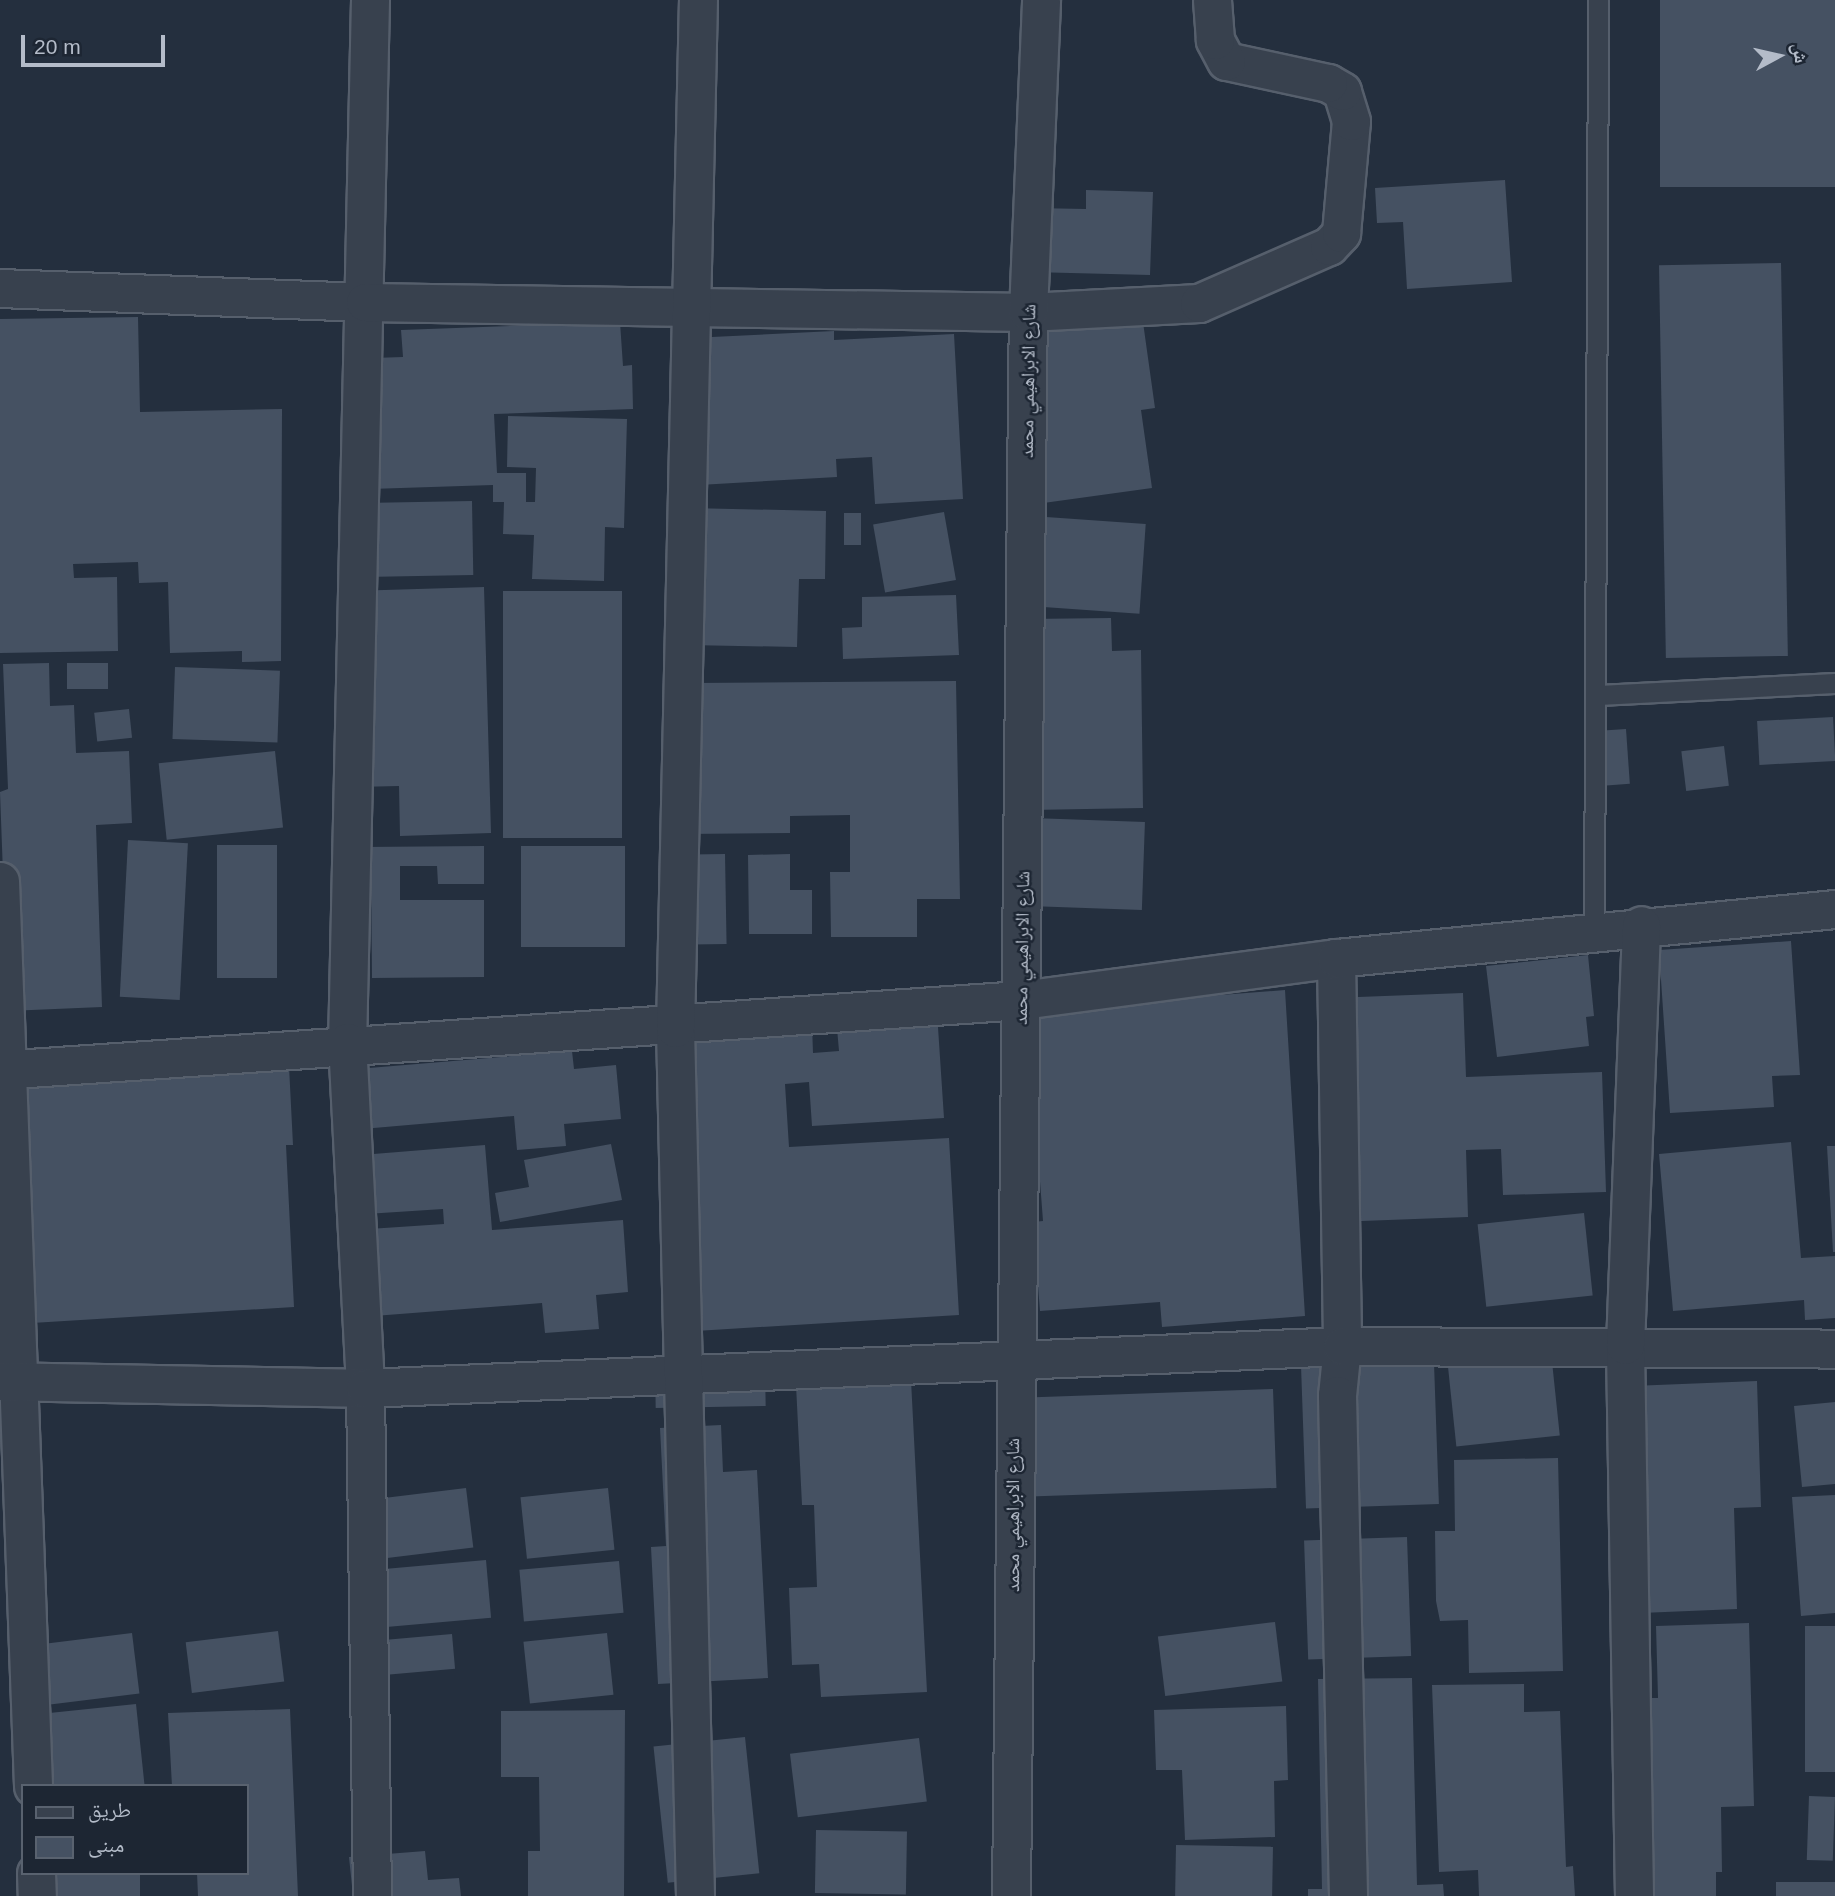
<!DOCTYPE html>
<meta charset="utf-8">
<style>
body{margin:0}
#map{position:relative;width:1835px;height:1896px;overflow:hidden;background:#242f3e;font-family:Helvetica,"Noto Naskh Arabic",sans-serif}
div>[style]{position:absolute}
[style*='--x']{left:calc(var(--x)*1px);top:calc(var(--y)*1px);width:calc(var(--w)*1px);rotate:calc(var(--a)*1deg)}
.building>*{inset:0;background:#455162;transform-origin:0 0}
.roads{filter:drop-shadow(2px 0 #565f6c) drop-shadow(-2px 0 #565f6c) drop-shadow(0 2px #565f6c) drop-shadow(0 -2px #565f6c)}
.service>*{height:19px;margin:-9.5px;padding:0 9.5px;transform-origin:9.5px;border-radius:9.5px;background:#38414e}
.minor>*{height:37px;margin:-18.5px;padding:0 18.5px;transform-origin:18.5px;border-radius:18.5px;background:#38414e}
span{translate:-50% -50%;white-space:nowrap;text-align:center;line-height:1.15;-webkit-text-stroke:5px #1d2633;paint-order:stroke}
.street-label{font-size:19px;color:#b4bcc9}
.legend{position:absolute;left:21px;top:1784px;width:228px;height:91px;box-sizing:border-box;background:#1d2633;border:2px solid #59626f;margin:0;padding:9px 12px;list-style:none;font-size:21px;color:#b4bcc9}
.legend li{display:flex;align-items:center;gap:14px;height:35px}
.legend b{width:35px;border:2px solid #59626f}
.north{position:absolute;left:1744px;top:21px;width:70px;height:70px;-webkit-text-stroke:5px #1d2633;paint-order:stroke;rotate:82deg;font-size:19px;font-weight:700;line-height:28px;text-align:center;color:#b4bcc9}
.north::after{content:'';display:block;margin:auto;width:24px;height:32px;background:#b4bcc9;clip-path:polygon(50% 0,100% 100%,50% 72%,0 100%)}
.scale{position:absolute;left:21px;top:35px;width:144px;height:32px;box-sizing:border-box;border:4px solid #b4bcc9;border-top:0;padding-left:9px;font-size:21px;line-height:24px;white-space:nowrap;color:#b4bcc9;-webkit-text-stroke:5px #1d2633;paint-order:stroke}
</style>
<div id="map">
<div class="building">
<i style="left:1660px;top:0;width:175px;height:187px"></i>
<i style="clip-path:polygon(1505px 180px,1512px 282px,1407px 289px,1403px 222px,1377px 223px,1375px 188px)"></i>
<i style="clip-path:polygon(1086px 190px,1153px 192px,1150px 275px,1031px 272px,1033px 208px,1086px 209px)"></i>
<i style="left:1781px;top:263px;width:393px;height:122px;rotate:89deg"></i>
<i style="clip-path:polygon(1142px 315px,1155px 408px,1141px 410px,1152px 488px,1029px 505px,1039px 329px)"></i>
<i style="clip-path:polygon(138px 317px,140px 412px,282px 409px,281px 661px,242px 662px,242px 651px,170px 653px,168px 582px,139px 583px,138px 562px,73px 564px,74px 578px,117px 577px,118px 651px,0 653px,0 319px)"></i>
<i style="clip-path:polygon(620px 322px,623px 366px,632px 365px,633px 409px,494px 414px,497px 473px,526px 473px,526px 502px,535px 502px,536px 468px,507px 467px,508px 416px,627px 419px,624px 528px,605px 527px,604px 581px,532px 579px,534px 535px,503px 534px,504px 502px,493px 502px,493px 485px,370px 489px,373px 358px,403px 357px,401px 330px)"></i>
<i style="clip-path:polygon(834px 331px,834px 340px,954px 334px,963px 499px,875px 504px,872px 457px,836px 459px,837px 477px,699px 485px,691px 338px)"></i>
<i style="left:472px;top:501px;width:74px;height:109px;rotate:89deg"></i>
<i style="clip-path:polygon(690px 508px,826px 511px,825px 579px,799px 579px,797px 647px,688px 645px)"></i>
<i style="left:944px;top:512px;width:69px;height:72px;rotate:80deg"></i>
<i style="left:844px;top:513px;width:17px;height:32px"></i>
<i style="left:1032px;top:516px;width:114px;height:90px;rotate:4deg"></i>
<i style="clip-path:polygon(484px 587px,491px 833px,400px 836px,399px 786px,356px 787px,351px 591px)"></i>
<i style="left:622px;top:591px;width:247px;height:119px;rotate:90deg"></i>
<i style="clip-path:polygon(956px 595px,959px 655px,843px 659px,842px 628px,862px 627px,862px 597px)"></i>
<i style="clip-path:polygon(1111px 618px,1112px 651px,1141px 650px,1143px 808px,1030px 810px,1028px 619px)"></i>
<i style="clip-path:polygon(49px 663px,50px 706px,74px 705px,76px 753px,129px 751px,132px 823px,96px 825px,102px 1007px,8px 1011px,0 792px,8px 789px,3px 664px)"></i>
<i style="left:108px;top:663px;width:26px;height:41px;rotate:90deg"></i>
<i style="left:175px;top:667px;width:105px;height:72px;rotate:2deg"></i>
<i style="clip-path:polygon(956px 681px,960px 899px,917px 899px,917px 937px,831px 937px,830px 872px,850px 872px,850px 815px,790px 816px,790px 833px,684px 834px,694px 683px)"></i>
<i style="left:129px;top:709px;width:29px;height:35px;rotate:84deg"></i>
<i style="left:1833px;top:717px;width:44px;height:76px;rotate:87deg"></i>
<i style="left:1626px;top:729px;width:55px;height:30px;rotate:86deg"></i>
<i style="left:1724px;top:746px;width:40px;height:43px;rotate:83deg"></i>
<i style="left:275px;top:751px;width:77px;height:117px;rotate:84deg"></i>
<i style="left:1032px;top:818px;width:113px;height:88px;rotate:2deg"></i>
<i style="left:128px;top:840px;width:60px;height:157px;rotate:3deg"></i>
<i style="left:217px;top:845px;width:60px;height:133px"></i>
<i style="clip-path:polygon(484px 846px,484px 884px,438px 884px,437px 866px,400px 866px,400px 900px,484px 900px,484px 977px,372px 978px,371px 870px,362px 870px,362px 847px)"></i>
<i style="left:625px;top:846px;width:101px;height:104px;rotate:90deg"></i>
<i style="left:725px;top:854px;width:90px;height:34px;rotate:89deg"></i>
<i style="clip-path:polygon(790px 854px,790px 890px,812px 890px,812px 934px,749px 934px,748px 855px)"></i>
<i style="clip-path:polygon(1791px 941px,1800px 1075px,1772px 1076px,1774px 1107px,1670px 1113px,1659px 950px)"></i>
<i style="clip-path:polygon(1588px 955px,1594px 1016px,1586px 1017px,1589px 1046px,1497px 1057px,1486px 966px)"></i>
<i style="clip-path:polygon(1285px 990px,1305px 1316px,1162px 1327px,1160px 1302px,1040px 1311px,1033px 1222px,1043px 1221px,1027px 1010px)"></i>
<i style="clip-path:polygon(1463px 993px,1466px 1077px,1602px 1072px,1606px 1192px,1503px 1195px,1501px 1149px,1466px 1150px,1468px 1217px,1335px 1222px,1332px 998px)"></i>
<i style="clip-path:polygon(937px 1012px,944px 1118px,812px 1126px,809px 1082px,785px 1084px,789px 1147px,949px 1138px,959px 1315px,696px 1331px,677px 1035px,812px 1024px,813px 1053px,839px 1051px,836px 1017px)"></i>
<i style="clip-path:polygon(572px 1051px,574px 1069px,616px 1065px,621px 1119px,564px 1124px,566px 1146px,517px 1150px,514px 1116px,362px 1129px,357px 1069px)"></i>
<i style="clip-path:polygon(289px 1066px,293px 1145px,286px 1145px,294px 1307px,32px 1323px,20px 1079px)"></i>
<i style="clip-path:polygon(1791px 1142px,1801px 1258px,1835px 1256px,1835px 1318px,1805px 1320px,1804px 1300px,1673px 1311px,1659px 1154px)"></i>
<i style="clip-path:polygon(611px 1144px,622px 1200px,500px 1222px,495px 1193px,529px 1187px,524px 1160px)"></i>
<i style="clip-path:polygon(485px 1145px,492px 1230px,623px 1220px,628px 1292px,596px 1295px,599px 1329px,545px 1333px,542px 1303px,361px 1317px,354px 1230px,444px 1224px,443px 1209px,366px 1214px,361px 1155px)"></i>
<i style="clip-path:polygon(1827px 1146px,1835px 1146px,1835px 1252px,1833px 1252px)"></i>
<i style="left:1584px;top:1213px;width:83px;height:107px;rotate:84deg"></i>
<i style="left:1551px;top:1352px;width:84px;height:104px;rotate:84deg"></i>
<i style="left:1434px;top:1363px;width:141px;height:133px;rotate:88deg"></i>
<i style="left:765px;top:1367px;width:39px;height:110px;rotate:89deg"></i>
<i style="clip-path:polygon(911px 1380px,927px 1692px,821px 1697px,819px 1664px,792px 1665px,789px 1588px,817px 1587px,814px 1505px,802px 1505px,796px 1385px)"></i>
<i style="clip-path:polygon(1757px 1381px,1761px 1507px,1734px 1508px,1737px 1609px,1641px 1613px,1632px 1386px)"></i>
<i style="left:1273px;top:1389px;width:99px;height:253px;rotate:88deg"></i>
<i style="clip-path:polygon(1835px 1402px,1835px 1484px,1802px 1487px,1794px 1406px)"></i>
<i style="clip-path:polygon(721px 1425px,723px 1472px,757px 1470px,768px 1678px,658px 1684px,651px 1547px,666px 1546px,660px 1428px)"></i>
<i style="clip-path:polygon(1558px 1458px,1563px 1671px,1469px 1673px,1468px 1620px,1440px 1621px,1436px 1601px,1435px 1531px,1455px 1531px,1454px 1460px)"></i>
<i style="left:466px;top:1488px;width:60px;height:97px;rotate:83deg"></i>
<i style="left:608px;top:1488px;width:62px;height:88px;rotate:84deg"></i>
<i style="clip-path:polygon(1835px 1495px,1835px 1613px,1801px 1616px,1792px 1497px)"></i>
<i style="left:1407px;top:1537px;width:119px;height:103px;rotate:88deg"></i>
<i style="left:486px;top:1560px;width:58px;height:122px;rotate:85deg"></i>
<i style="left:619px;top:1561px;width:52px;height:100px;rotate:85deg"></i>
<i style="left:1275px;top:1622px;width:60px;height:118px;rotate:83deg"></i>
<i style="clip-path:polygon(1749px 1623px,1754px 1806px,1721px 1807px,1722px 1872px,1716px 1872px,1716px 1896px,1648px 1896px,1643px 1698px,1658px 1698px,1656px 1626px)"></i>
<i style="left:1805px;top:1626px;width:30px;height:146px"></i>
<i style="left:278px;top:1631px;width:51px;height:93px;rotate:83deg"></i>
<i style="left:132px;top:1633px;width:61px;height:98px;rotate:83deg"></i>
<i style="left:607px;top:1633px;width:62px;height:84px;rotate:84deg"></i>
<i style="left:452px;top:1634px;width:35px;height:77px;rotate:85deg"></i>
<i style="clip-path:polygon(1412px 1678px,1417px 1885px,1443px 1884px,1444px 1896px,1308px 1896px,1308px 1889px,1322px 1889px,1318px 1679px)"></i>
<i style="clip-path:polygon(1524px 1684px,1524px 1712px,1560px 1711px,1566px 1867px,1573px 1866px,1575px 1896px,1479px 1896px,1478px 1870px,1439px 1872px,1432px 1685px)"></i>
<i style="left:136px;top:1704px;width:82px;height:104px;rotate:84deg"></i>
<i style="clip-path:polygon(1286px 1706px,1288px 1780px,1274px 1781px,1275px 1837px,1185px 1840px,1182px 1770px,1156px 1770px,1154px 1710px)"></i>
<i style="clip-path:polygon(290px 1709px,298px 1896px,198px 1896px,197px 1873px,247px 1873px,247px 1786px,172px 1786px,168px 1713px)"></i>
<i style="clip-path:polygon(625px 1710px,624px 1896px,528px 1896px,528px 1851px,540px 1851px,539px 1777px,501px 1777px,501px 1711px)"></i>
<i style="left:745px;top:1737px;width:137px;height:92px;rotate:84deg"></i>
<i style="left:919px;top:1738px;width:64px;height:130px;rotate:83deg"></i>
<i style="left:1809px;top:1796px;width:26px;height:64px;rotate:2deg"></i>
<i style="left:816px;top:1830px;width:91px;height:63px;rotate:1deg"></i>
<i style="left:1176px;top:1845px;width:97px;height:51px;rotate:1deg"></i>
<i style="clip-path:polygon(425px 1851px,428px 1880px,459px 1878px,461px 1896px,353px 1896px,349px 1857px)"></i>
<i style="left:40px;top:1873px;width:100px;height:23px"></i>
<i style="left:1835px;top:1882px;width:14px;height:59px;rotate:90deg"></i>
</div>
<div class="roads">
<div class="service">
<i style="--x:1598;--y:695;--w:237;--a:-2.9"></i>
<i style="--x:1594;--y:930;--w:930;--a:-89.75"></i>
</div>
<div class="minor">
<i style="--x:370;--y:0;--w:1042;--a:91.26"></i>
<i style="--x:347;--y:1042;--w:346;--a:87"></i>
<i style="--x:365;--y:1388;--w:508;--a:89.21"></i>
<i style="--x:0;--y:288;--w:365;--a:2.2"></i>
<i style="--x:365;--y:302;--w:663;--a:0.86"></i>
<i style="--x:1028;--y:312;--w:171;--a:-3"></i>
<i style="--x:1199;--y:303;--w:142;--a:-23.7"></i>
<i style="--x:1329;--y:246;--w:18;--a:-47"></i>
<i style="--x:1341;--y:233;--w:112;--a:-84.9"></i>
<i style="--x:1351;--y:121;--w:31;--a:-107"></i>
<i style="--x:1342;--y:91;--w:16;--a:-150"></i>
<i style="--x:1328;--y:83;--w:104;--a:-167.8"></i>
<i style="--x:1226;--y:61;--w:24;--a:-118"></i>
<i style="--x:1215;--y:40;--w:40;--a:-94.3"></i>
<i style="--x:0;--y:881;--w:906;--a:87.91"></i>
<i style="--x:1336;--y:958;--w:388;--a:89.1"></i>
<i style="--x:1342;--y:1346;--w:49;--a:95.8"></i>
<i style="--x:1337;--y:1395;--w:501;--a:88.74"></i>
<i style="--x:0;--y:1070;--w:1024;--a:-3.92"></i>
<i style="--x:1022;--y:1000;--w:317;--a:-7.6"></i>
<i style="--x:1336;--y:958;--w:501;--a:-5.61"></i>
<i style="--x:0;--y:1381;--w:365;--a:1.1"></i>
<i style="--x:365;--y:1388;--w:978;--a:-2.46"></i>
<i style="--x:1342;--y:1346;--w:493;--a:0.3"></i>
<i style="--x:36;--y:1873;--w:23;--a:88"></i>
<i style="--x:695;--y:1896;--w:868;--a:-91.32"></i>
<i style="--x:675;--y:1028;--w:1028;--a:-88.72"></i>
<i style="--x:1011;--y:1896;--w:1584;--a:-89.39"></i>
<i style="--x:1028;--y:312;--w:312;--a:-87.6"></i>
<i style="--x:1634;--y:1896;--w:551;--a:-90.94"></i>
<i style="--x:1625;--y:1345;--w:420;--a:-87.8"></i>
</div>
</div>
<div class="street-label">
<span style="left:1028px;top:381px;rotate:-89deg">شارع الابراهيمي محمد</span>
<span style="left:1022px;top:948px;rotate:-89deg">شارع الابراهيمي محمد</span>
<span style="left:1013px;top:1515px;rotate:-90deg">شارع الابراهيمي محمد</span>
</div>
<ul class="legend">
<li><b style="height:9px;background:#38414e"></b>طريق</li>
<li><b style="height:19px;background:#455162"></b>مبنى</li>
</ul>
<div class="north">ش</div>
<div class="scale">20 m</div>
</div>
